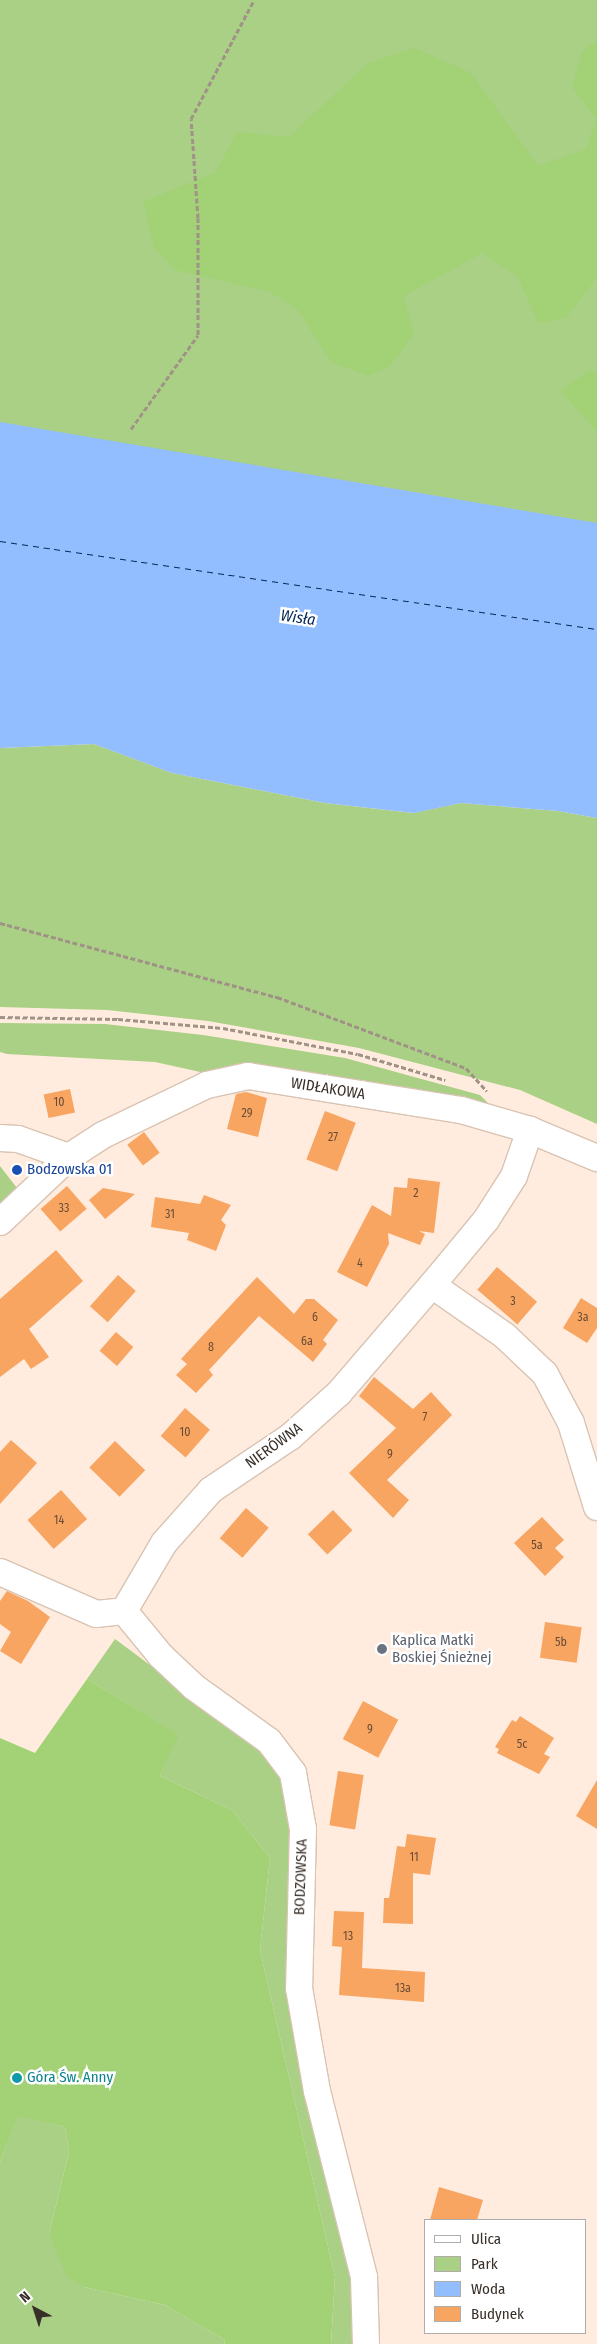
<!DOCTYPE html>
<meta charset="utf-8">
<style>
body{margin:0}
#map{position:relative;width:597px;height:2344px;overflow:hidden;background:#ffecde;font-family:"Fira Sans Condensed",sans-serif}
div>[style]{position:absolute}
[style*='--x']{left:calc(var(--x)*1px);top:calc(var(--y)*1px);width:calc(var(--w)*1px);rotate:calc(var(--a)*1deg)}
.green>*{inset:0;background:#a9d085}
.forest>*{inset:0;background:#a3d175}
.water>*{inset:0;background:#92bdfe}
.ferry>*{height:1px;margin-top:-0.5px;transform-origin:0;background:repeating-linear-gradient(90deg,#042757 0 6px,transparent 0 11px)}
.building>*{inset:0;background:#f8a562;transform-origin:0 0}
.path>*{height:3px;margin-top:-1.5px;transform-origin:0;background:repeating-linear-gradient(90deg,#a09287 0 5px,transparent 0 7.5px)}
.roads{filter:drop-shadow(1px 0 #d9c3b2) drop-shadow(-1px 0 #d9c3b2) drop-shadow(0 1px #d9c3b2) drop-shadow(0 -1px #d9c3b2)}
.street>*{height:26px;margin:-13px;padding:0 13px;transform-origin:13px;border-radius:13px;background:#fff}
.dots>*{width:14px;height:14px;translate:-50% -50%;box-sizing:border-box;border:2px solid #fff;border-radius:50%}
span{translate:-50% -50%;white-space:nowrap;text-align:center;line-height:1.15;-webkit-text-stroke:5px #fff;paint-order:stroke}
.number-label{font-size:12px;color:#684c36}
.number-label span{-webkit-text-stroke-width:0}
.street-label{font-size:15px;color:#382f28}
.transit-label{font-size:15px;color:#164399}
.left{translate:0 -50%;text-align:left}
.worship-label{font-size:15px;color:#5b616d}
.culture-label{font-size:15px;color:#0d838f}
.water-label{font-size:16px;color:#042757;font-style:italic}
.legend{position:absolute;left:424px;top:2219px;width:162px;height:115px;box-sizing:border-box;background:#fff;border:1px solid #afaca9;margin:0;padding:6px 9px;list-style:none;font-size:15px;color:#382f28}
.legend li{display:flex;align-items:center;gap:10px;height:25px}
.legend b{width:25px;border:1px solid #afaca9}
.north{position:absolute;left:10px;top:2284px;width:50px;height:50px;-webkit-text-stroke:4px #fff;paint-order:stroke;rotate:320deg;font-size:14px;font-weight:700;line-height:20px;text-align:center;color:#382f28}
.north::after{content:'';display:block;margin:auto;width:18px;height:22px;background:#382f28;clip-path:polygon(50% 0,100% 100%,50% 72%,0 100%)}
</style>
<div id="map">
<div class="green">
<i style="clip-path:polygon(0 0,597px 0,597px 526px,0 425px)"></i>
<i style="clip-path:polygon(94px 744px,172px 773px,325px 803px,413px 813px,461px 803px,558px 811px,597px 818px,597px 1124px,520px 1090px,359px 1048px,208px 1021px,107px 1010px,0 1007px,0 748px)"></i>
<i style="clip-path:polygon(0 1023px,105px 1024px,203px 1035px,345px 1058px,480px 1095px,488px 1103px,470px 1106px,241px 1064px,205px 1073px,155px 1062px,7px 1054px,0 1052px)"></i>
<i style="clip-path:polygon(0 1166px,17px 1188px,0 1208px)"></i>
<i style="clip-path:polygon(115px 1639px,247px 1737px,277px 1768px,289px 1794px,292px 1974px,356px 2276px,357px 2344px,331px 2344px,335px 2277px,260px 1950px,270px 1858px,232px 1810px,160px 1776px,178px 1735px,87px 1679px)"></i>
<i style="clip-path:polygon(18px 2115px,65px 2127px,69px 2152px,49px 2234px,84px 2287px,165px 2305px,225px 2340px,224px 2344px,0 2344px,0 2162px)"></i>
</div>
<div class="forest">
<i style="clip-path:polygon(597px 40px,597px 277px,566px 318px,538px 323px,518px 277px,482px 253px,404px 296px,414px 334px,389px 367px,368px 376px,331px 362px,298px 310px,270px 292px,175px 270px,154px 247px,143px 202px,216px 172px,237px 132px,289px 137px,368px 63px,414px 48px,471px 73px,538px 166px,586px 149px,596px 119px,572px 87px,582px 52px)"></i>
<i style="clip-path:polygon(589px 370px,597px 374px,597px 432px,561px 391px)"></i>
<i style="clip-path:polygon(87px 1679px,179px 1735px,160px 1776px,232px 1810px,270px 1858px,260px 1950px,335px 2277px,331px 2344px,224px 2344px,225px 2340px,165px 2305px,84px 2287px,67px 2277px,49px 2234px,69px 2152px,65px 2127px,18px 2116px,0 2162px,0 1738px,35px 1753px)"></i>
</div>
<div class="water">
<i style="clip-path:polygon(0 422px,597px 523px,597px 818px,558px 811px,461px 803px,414px 813px,325px 803px,172px 773px,94px 744px,0 748px)"></i>
</div>
<div class="ferry">
<i style="--x:0;--y:541;--w:603;--a:8.39"></i>
</div>
<div class="building">
<i style="left:70px;top:1089px;width:24px;height:27px;rotate:78deg"></i>
<i style="clip-path:polygon(246px 1092px,267px 1098px,258px 1137px,227px 1129px,236px 1094px)"></i>
<i style="left:325px;top:1111px;width:33px;height:52px;rotate:21deg"></i>
<i style="left:144px;top:1132px;width:26px;height:21px;rotate:53deg"></i>
<i style="clip-path:polygon(408px 1178px,440px 1182px,434px 1233px,419px 1231px,425px 1234px,420px 1245px,388px 1233px,389px 1244px,367px 1287px,337px 1272px,372px 1205px,391px 1216px,394px 1187px,407px 1188px)"></i>
<i style="left:67px;top:1186px;width:30px;height:35px;rotate:49deg"></i>
<i style="clip-path:polygon(103px 1188px,135px 1194px,105px 1219px,89px 1200px)"></i>
<i style="clip-path:polygon(204px 1195px,231px 1205px,221px 1220px,226px 1225px,216px 1251px,187px 1240px,189px 1233px,151px 1227px,155px 1197px,200px 1204px)"></i>
<i style="clip-path:polygon(56px 1250px,83px 1281px,29px 1329px,49px 1357px,31px 1369px,24px 1359px,0 1377px,0 1299px)"></i>
<i style="left:497px;top:1267px;width:53px;height:30px;rotate:41deg"></i>
<i style="left:118px;top:1275px;width:24px;height:42px;rotate:42deg"></i>
<i style="clip-path:polygon(257px 1277px,294px 1314px,306px 1299px,314px 1299px,338px 1320px,323px 1340px,327px 1344px,313px 1362px,259px 1316px,209px 1370px,213px 1375px,196px 1393px,176px 1375px,187px 1364px,181px 1359px)"></i>
<i style="clip-path:polygon(581px 1298px,597px 1308px,597px 1328px,587px 1343px,563px 1328px)"></i>
<i style="left:116px;top:1332px;width:23px;height:25px;rotate:41deg"></i>
<i style="clip-path:polygon(374px 1377px,413px 1409px,431px 1392px,452px 1415px,387px 1480px,409px 1500px,393px 1518px,349px 1473px,396px 1428px,359px 1396px)"></i>
<i style="left:185px;top:1408px;width:33px;height:37px;rotate:41deg"></i>
<i style="clip-path:polygon(11px 1440px,37px 1463px,0 1504px,0 1452px)"></i>
<i style="left:115px;top:1441px;width:42px;height:37px;rotate:44deg"></i>
<i style="left:61px;top:1490px;width:39px;height:45px;rotate:48deg"></i>
<i style="left:246px;top:1508px;width:30px;height:40px;rotate:41deg"></i>
<i style="left:333px;top:1510px;width:28px;height:35px;rotate:46deg"></i>
<i style="clip-path:polygon(542px 1517px,564px 1540px,555px 1548px,564px 1557px,545px 1576px,514px 1543px)"></i>
<i style="clip-path:polygon(7px 1591px,28px 1601px,50px 1617px,21px 1664px,0 1651px,11px 1632px,0 1624px,0 1601px)"></i>
<i style="left:545px;top:1622px;width:37px;height:36px;rotate:8deg"></i>
<i style="left:363px;top:1701px;width:40px;height:43px;rotate:28deg"></i>
<i style="clip-path:polygon(520px 1716px,554px 1738px,544px 1754px,550px 1757px,539px 1774px,497px 1753px,499px 1749px,495px 1747px,512px 1720px,516px 1722px)"></i>
<i style="left:338px;top:1771px;width:26px;height:55px;rotate:9deg"></i>
<i style="clip-path:polygon(597px 1780px,597px 1829px,576px 1816px)"></i>
<i style="clip-path:polygon(407px 1834px,436px 1838px,430px 1875px,413px 1873px,413px 1924px,383px 1923px,384px 1898px,389px 1898px,397px 1846px,405px 1847px)"></i>
<i style="clip-path:polygon(334px 1911px,364px 1912px,362px 1968px,425px 1972px,424px 2002px,339px 1995px,342px 1947px,332px 1946px)"></i>
<i style="clip-path:polygon(439px 2187px,483px 2200px,477px 2220px,430px 2220px)"></i>
</div>
<div class="path">
<i style="--x:131;--y:429;--w:115;--a:-54.5"></i>
<i style="--x:198;--y:335;--w:117;--a:-90"></i>
<i style="--x:198;--y:218;--w:99;--a:-94"></i>
<i style="--x:191;--y:119;--w:135;--a:-62.1"></i>
<i style="--x:0;--y:923;--w:287;--a:15"></i>
<i style="--x:277;--y:997;--w:202;--a:20.6"></i>
<i style="--x:466;--y:1068;--w:31;--a:48"></i>
<i style="--x:0;--y:1017;--w:118;--a:1"></i>
<i style="--x:118;--y:1019;--w:105;--a:4.9"></i>
<i style="--x:223;--y:1028;--w:137;--a:10.9"></i>
<i style="--x:358;--y:1054;--w:91;--a:16.6"></i>
</div>
<div class="roads">
<div class="street">
<i style="--x:0;--y:1138;--w:18;--a:3"></i>
<i style="--x:18;--y:1139;--w:54;--a:19.4"></i>
<i style="--x:0;--y:1222;--w:95;--a:-43.3"></i>
<i style="--x:69;--y:1157;--w:40;--a:-32.9"></i>
<i style="--x:103;--y:1135;--w:115;--a:-25.7"></i>
<i style="--x:207;--y:1085;--w:42;--a:-12.4"></i>
<i style="--x:248;--y:1076;--w:216;--a:9.1"></i>
<i style="--x:461;--y:1110;--w:72;--a:16.2"></i>
<i style="--x:530;--y:1130;--w:73;--a:22.7"></i>
<i style="--x:432;--y:1285;--w:89;--a:34.9"></i>
<i style="--x:505;--y:1336;--w:55;--a:43.5"></i>
<i style="--x:545;--y:1374;--w:55;--a:62"></i>
<i style="--x:571;--y:1423;--w:88;--a:72.8"></i>
<i style="--x:0;--y:1572;--w:105;--a:23.6"></i>
<i style="--x:96;--y:1614;--w:28;--a:-6"></i>
<i style="--x:124;--y:1611;--w:58;--a:50.6"></i>
<i style="--x:161;--y:1656;--w:45;--a:43.2"></i>
<i style="--x:194;--y:1687;--w:92;--a:35.8"></i>
<i style="--x:269;--y:1741;--w:40;--a:53"></i>
<i style="--x:293;--y:1773;--w:57;--a:79.9"></i>
<i style="--x:303;--y:1829;--w:159;--a:91.4"></i>
<i style="--x:299;--y:1988;--w:105;--a:80.1"></i>
<i style="--x:317;--y:2091;--w:192;--a:75.8"></i>
<i style="--x:364;--y:2277;--w:67;--a:88.3"></i>
<i style="--x:124;--y:1611;--w:79;--a:-59.5"></i>
<i style="--x:164;--y:1543;--w:71;--a:-48.4"></i>
<i style="--x:211;--y:1490;--w:95;--a:-33.9"></i>
<i style="--x:290;--y:1437;--w:66;--a:-41.9"></i>
<i style="--x:339;--y:1393;--w:143;--a:-49.3"></i>
<i style="--x:432;--y:1285;--w:85;--a:-50.3"></i>
<i style="--x:486;--y:1220;--w:52;--a:-57.5"></i>
<i style="--x:514;--y:1176;--w:49;--a:-70.8"></i>
</div>
</div>
<div class="dots">
<i style="left:17px;top:1170px;background:#1a4fb4"></i>
<i style="left:382px;top:1649px;background:#6b7280"></i>
<i style="left:17px;top:2078px;background:#0f9aa8"></i>
</div>
<div class="number-label">
<span style="left:59px;top:1103px">10</span>
<span style="left:247px;top:1114px">29</span>
<span style="left:333px;top:1138px">27</span>
<span style="left:416px;top:1194px">2</span>
<span style="left:64px;top:1209px">33</span>
<span style="left:170px;top:1215px">31</span>
<span style="left:360px;top:1264px">4</span>
<span style="left:513px;top:1302px">3</span>
<span style="left:315px;top:1318px">6</span>
<span style="left:583px;top:1318px">3a</span>
<span style="left:307px;top:1342px">6a</span>
<span style="left:211px;top:1348px">8</span>
<span style="left:425px;top:1418px">7</span>
<span style="left:185px;top:1433px">10</span>
<span style="left:390px;top:1455px">9</span>
<span style="left:59px;top:1521px">14</span>
<span style="left:537px;top:1546px">5a</span>
<span style="left:561px;top:1643px">5b</span>
<span style="left:370px;top:1730px">9</span>
<span style="left:522px;top:1745px">5c</span>
<span style="left:414px;top:1858px">11</span>
<span style="left:348px;top:1937px">13</span>
<span style="left:403px;top:1989px">13a</span>
</div>
<div class="street-label">
<span style="left:328px;top:1089px;rotate:9deg">WIDŁAKOWA</span>
<span style="left:274px;top:1446px;rotate:-36deg">NIERÓWNA</span>
<span style="left:301px;top:1877px;rotate:-88deg">BODZOWSKA</span>
</div>
<div class="transit-label">
<span class="left" style="left:27px;top:1170px">Bodzowska 01</span>
</div>
<div class="worship-label">
<span class="left" style="left:392px;top:1649px">Kaplica Matki<br>Boskiej Śnieżnej</span>
</div>
<div class="culture-label">
<span class="left" style="left:27px;top:2078px">Góra Św. Anny</span>
</div>
<div class="water-label">
<span style="left:298px;top:618px;rotate:8deg">Wisła</span>
</div>
<ul class="legend">
<li><b style="height:6px;background:#fff"></b>Ulica</li>
<li><b style="height:14px;background:#a9d085"></b>Park</li>
<li><b style="height:14px;background:#92bdfe"></b>Woda</li>
<li><b style="height:14px;background:#f8a562"></b>Budynek</li>
</ul>
<div class="north">N</div>
</div>
